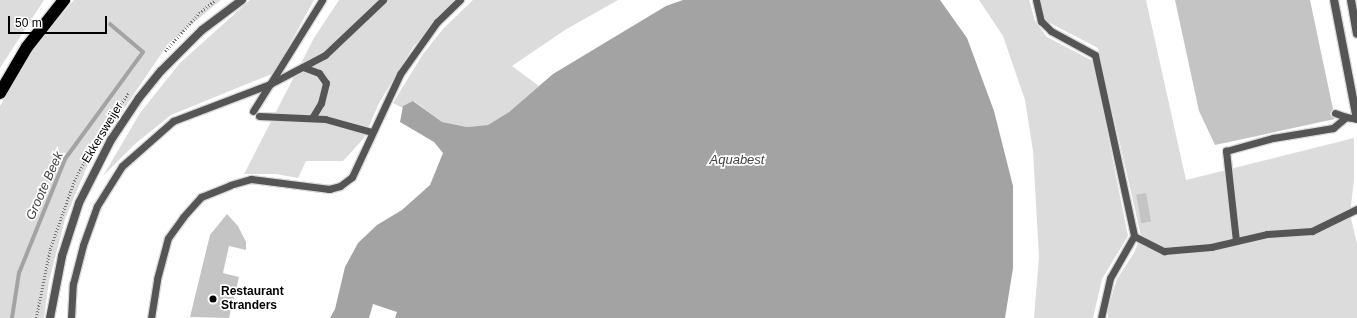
<!DOCTYPE html>
<style>
body{margin:0}
#map{position:relative;width:1357px;height:318px;overflow:hidden;background:#fff;font-family:Arial,sans-serif}
div>[style]{position:absolute}
[style*='--x']{left:calc(var(--x)*1px);top:calc(var(--y)*1px);width:calc(var(--w)*1px);rotate:calc(var(--a)*1deg)}
.green>*{inset:0;background:#dcdcdc}
.water>*{inset:0;background:#a3a3a3}
.pier>*{inset:0;background:#fff}
.stream>*{height:4px;margin:-2px;padding:0 2px;transform-origin:2px;border-radius:2px;background:#a3a3a3}
.building>*{inset:0;background:#c4c4c4;transform-origin:0 0}
.path>*{height:2.5px;margin-top:-1.25px;transform-origin:0;background:repeating-linear-gradient(90deg,#777 0 1px,transparent 0 3px)}
.roads{filter:drop-shadow(1px 0 #dbdbdb) drop-shadow(-1px 0 #dbdbdb) drop-shadow(0 1px #dbdbdb) drop-shadow(0 -1px #dbdbdb)}
.lane>*{height:7px;margin:-3.5px;padding:0 3.5px;transform-origin:3.5px;border-radius:3.5px;background:#555}
.street>*{height:8px;margin:-4px;padding:0 4px;transform-origin:4px;border-radius:4px;background:#555}
.highway>*{height:12px;margin:-6px;padding:0 6px;transform-origin:6px;border-radius:6px;background:#000}
.dots>*{width:11px;height:11px;translate:-50% -50%;box-sizing:border-box;border:2px solid #fff;border-radius:50%}
span{translate:-50% -50%;white-space:nowrap;text-align:center;line-height:1.15;-webkit-text-stroke:3.5px #fff;paint-order:stroke}
.street-label{font-size:12px;color:#000}
.poi-label{font-size:12px;color:#000;font-weight:700}
.left{translate:0 -50%;text-align:left}
.water-label{font-size:13px;color:#444;font-style:italic}
.scale{position:absolute;left:8px;top:16px;width:99px;height:18px;box-sizing:border-box;border:2px solid #000;border-top:0;padding-left:5px;font-size:12px;line-height:14px;white-space:nowrap;color:#000;-webkit-text-stroke:3px #fff;paint-order:stroke}
</style>
<div id="map">
<div class="green">
<i style="clip-path:polygon(0 0,44px 0,0 68px)"></i>
<i style="clip-path:polygon(74px 0,221px 0,168px 44px,91px 157px,65px 219px,49px 281px,44px 318px,0 318px,0 106px,33px 49px)"></i>
<i style="clip-path:polygon(250px 0,314px 0,274px 73px,171px 115px,135px 144px,103px 176px,140px 113px,180px 63px)"></i>
<i style="clip-path:polygon(339px 0,454px 0,413px 47px,379px 103px,364px 138px,343px 161px,306px 161px,298px 178px,276px 174px,244px 174px,314px 38px)"></i>
<i style="clip-path:polygon(473px 0,618px 0,565px 30px,512px 66px,539px 86px,509px 112px,488px 125px,467px 127px,442px 122px,414px 101px,403px 108px,393px 103px,423px 54px,443px 29px)"></i>
<i style="clip-path:polygon(979px 0,1029px 0,1035px 21px,1047px 37px,1093px 61px,1128px 236px,1102px 279px,1093px 318px,1034px 318px,1039px 257px,1033px 151px,1025px 100px,1003px 36px)"></i>
<i style="clip-path:polygon(1041px 0,1146px 0,1186px 180px,1354px 138px,1354px 180px,1350px 214px,1357px 244px,1357px 318px,1108px 318px,1108px 308px,1117px 279px,1134px 253px,1141px 236px,1098px 48px,1046px 21px)"></i>
</div>
<div class="water">
<i style="clip-path:polygon(683px 0,940px 0,967px 38px,994px 111px,1013px 186px,1013px 268px,1005px 318px,330px 318px,335px 309px,345px 267px,358px 243px,377px 225px,402px 210px,430px 185px,443px 153px,434px 142px,400px 122px,403px 106px,413px 101px,442px 122px,467px 127px,488px 125px,509px 112px,553px 74px,666px 6px)"></i>
</div>
<div class="pier">
<i style="clip-path:polygon(373px 304px,397px 312px,395px 318px,369px 318px)"></i>
</div>
<div class="stream">
<i style="--x:12;--y:318;--w:46;--a:-81.2"></i>
<i style="--x:19;--y:273;--w:123;--a:-68"></i>
<i style="--x:65;--y:159;--w:132;--a:-53.9"></i>
<i style="--x:143;--y:52;--w:43;--a:-139.7"></i>
</div>
<div class="building">
<i style="clip-path:polygon(1175px 0,1310px 0,1333px 109px,1330px 114px,1335px 119px,1215px 145px,1199px 111px)"></i>
<i style="left:1146px;top:193px;width:29px;height:10px;rotate:80deg"></i>
<i style="clip-path:polygon(227px 214px,238px 226px,246px 242px,246px 250px,229px 246px,223px 273px,239px 277px,229px 318px,190px 317px,210px 235px)"></i>
</div>
<div class="path">
<i style="--x:165;--y:51;--w:51;--a:-48.2"></i>
<i style="--x:199;--y:13;--w:21;--a:-39"></i>
<i style="--x:36;--y:318;--w:70;--a:-78.5"></i>
<i style="--x:50;--y:249;--w:72;--a:-70.6"></i>
<i style="--x:74;--y:181;--w:51;--a:-61.9"></i>
<i style="--x:98;--y:136;--w:54;--a:-54.8"></i>
</div>
<div class="roads">
<div class="lane">
<i style="--x:1036;--y:0;--w:22;--a:77"></i>
<i style="--x:1041;--y:21;--w:14;--a:45"></i>
<i style="--x:1051;--y:31;--w:50;--a:28.6"></i>
<i style="--x:1095;--y:55;--w:185;--a:77.8"></i>
<i style="--x:1134;--y:236;--w:48;--a:119.7"></i>
<i style="--x:1110;--y:278;--w:41;--a:102.7"></i>
<i style="--x:303;--y:67;--w:17;--a:21"></i>
<i style="--x:319;--y:73;--w:12;--a:55"></i>
<i style="--x:326;--y:83;--w:21;--a:104"></i>
<i style="--x:321;--y:103;--w:17;--a:121"></i>
<i style="--x:253;--y:111;--w:32;--a:-58"></i>
<i style="--x:270;--y:84;--w:62;--a:-27.8"></i>
<i style="--x:325;--y:55;--w:80;--a:-43.5"></i>
<i style="--x:1335;--y:113;--w:12;--a:20"></i>
<i style="--x:1346;--y:117;--w:11;--a:10"></i>
<i style="--x:259;--y:116;--w:66;--a:2.6"></i>
<i style="--x:325;--y:119;--w:49;--a:15.5"></i>
<i style="--x:1134;--y:236;--w:34;--a:27"></i>
<i style="--x:1164;--y:251;--w:47;--a:-4.9"></i>
<i style="--x:1211;--y:247;--w:57;--a:-13.1"></i>
<i style="--x:1267;--y:234;--w:45;--a:-3.8"></i>
<i style="--x:1312;--y:231;--w:50;--a:-26.1"></i>
<i style="--x:1236;--y:241;--w:91;--a:-96.3"></i>
<i style="--x:1226;--y:151;--w:49;--a:-15.5"></i>
<i style="--x:1273;--y:138;--w:61;--a:-9.5"></i>
<i style="--x:1333;--y:128;--w:17;--a:-40"></i>
<i style="--x:71;--y:318;--w:34;--a:-87"></i>
<i style="--x:73;--y:284;--w:40;--a:-75.6"></i>
<i style="--x:83;--y:245;--w:41;--a:-70.3"></i>
<i style="--x:97;--y:206;--w:47;--a:-58"></i>
<i style="--x:122;--y:166;--w:68;--a:-41.4"></i>
<i style="--x:173;--y:121;--w:104;--a:-20.9"></i>
<i style="--x:270;--y:84;--w:99;--a:-58.2"></i>
<i style="--x:151;--y:318;--w:39;--a:-81"></i>
<i style="--x:157;--y:279;--w:42;--a:-75"></i>
<i style="--x:168;--y:238;--w:26;--a:-54"></i>
<i style="--x:183;--y:217;--w:27;--a:-48"></i>
<i style="--x:201;--y:197;--w:31;--a:-22"></i>
<i style="--x:230;--y:185;--w:22;--a:-16"></i>
<i style="--x:251;--y:179;--w:79;--a:7.3"></i>
<i style="--x:329;--y:189;--w:11;--a:-15"></i>
<i style="--x:340;--y:186;--w:15;--a:-37"></i>
<i style="--x:352;--y:177;--w:114;--a:-65"></i>
<i style="--x:400;--y:74;--w:64;--a:-54.6"></i>
<i style="--x:437;--y:22;--w:32;--a:-44"></i>
</div>
<div class="street">
<i style="--x:1334;--y:0;--w:121;--a:79.1"></i>
<i style="--x:1351;--y:0;--w:34;--a:80"></i>
<i style="--x:50;--y:318;--w:63;--a:-79"></i>
<i style="--x:62;--y:256;--w:56;--a:-72.2"></i>
<i style="--x:79;--y:203;--w:71;--a:-63.1"></i>
<i style="--x:111;--y:140;--w:50;--a:-56.3"></i>
<i style="--x:139;--y:98;--w:35;--a:-51"></i>
<i style="--x:161;--y:71;--w:58;--a:-45"></i>
<i style="--x:202;--y:30;--w:50;--a:-36.9"></i>
</div>
<div class="highway">
<i style="--x:0;--y:93;--w:53;--a:-59.6"></i>
<i style="--x:27;--y:47;--w:60;--a:-51.8"></i>
</div>
</div>
<div class="dots">
<i style="left:213px;top:299px;background:#000"></i>
</div>
<div class="street-label">
<span style="left:103px;top:133px;rotate:-59deg">Ekkersweijer</span>
</div>
<div class="poi-label">
<span class="left" style="left:221px;top:299px">Restaurant<br>Stranders</span>
</div>
<div class="water-label">
<span style="left:737px;top:160px">Aquabest</span>
<span style="left:45px;top:186px;rotate:-66deg">Groote Beek</span>
</div>
<div class="scale">50 m</div>
</div>
